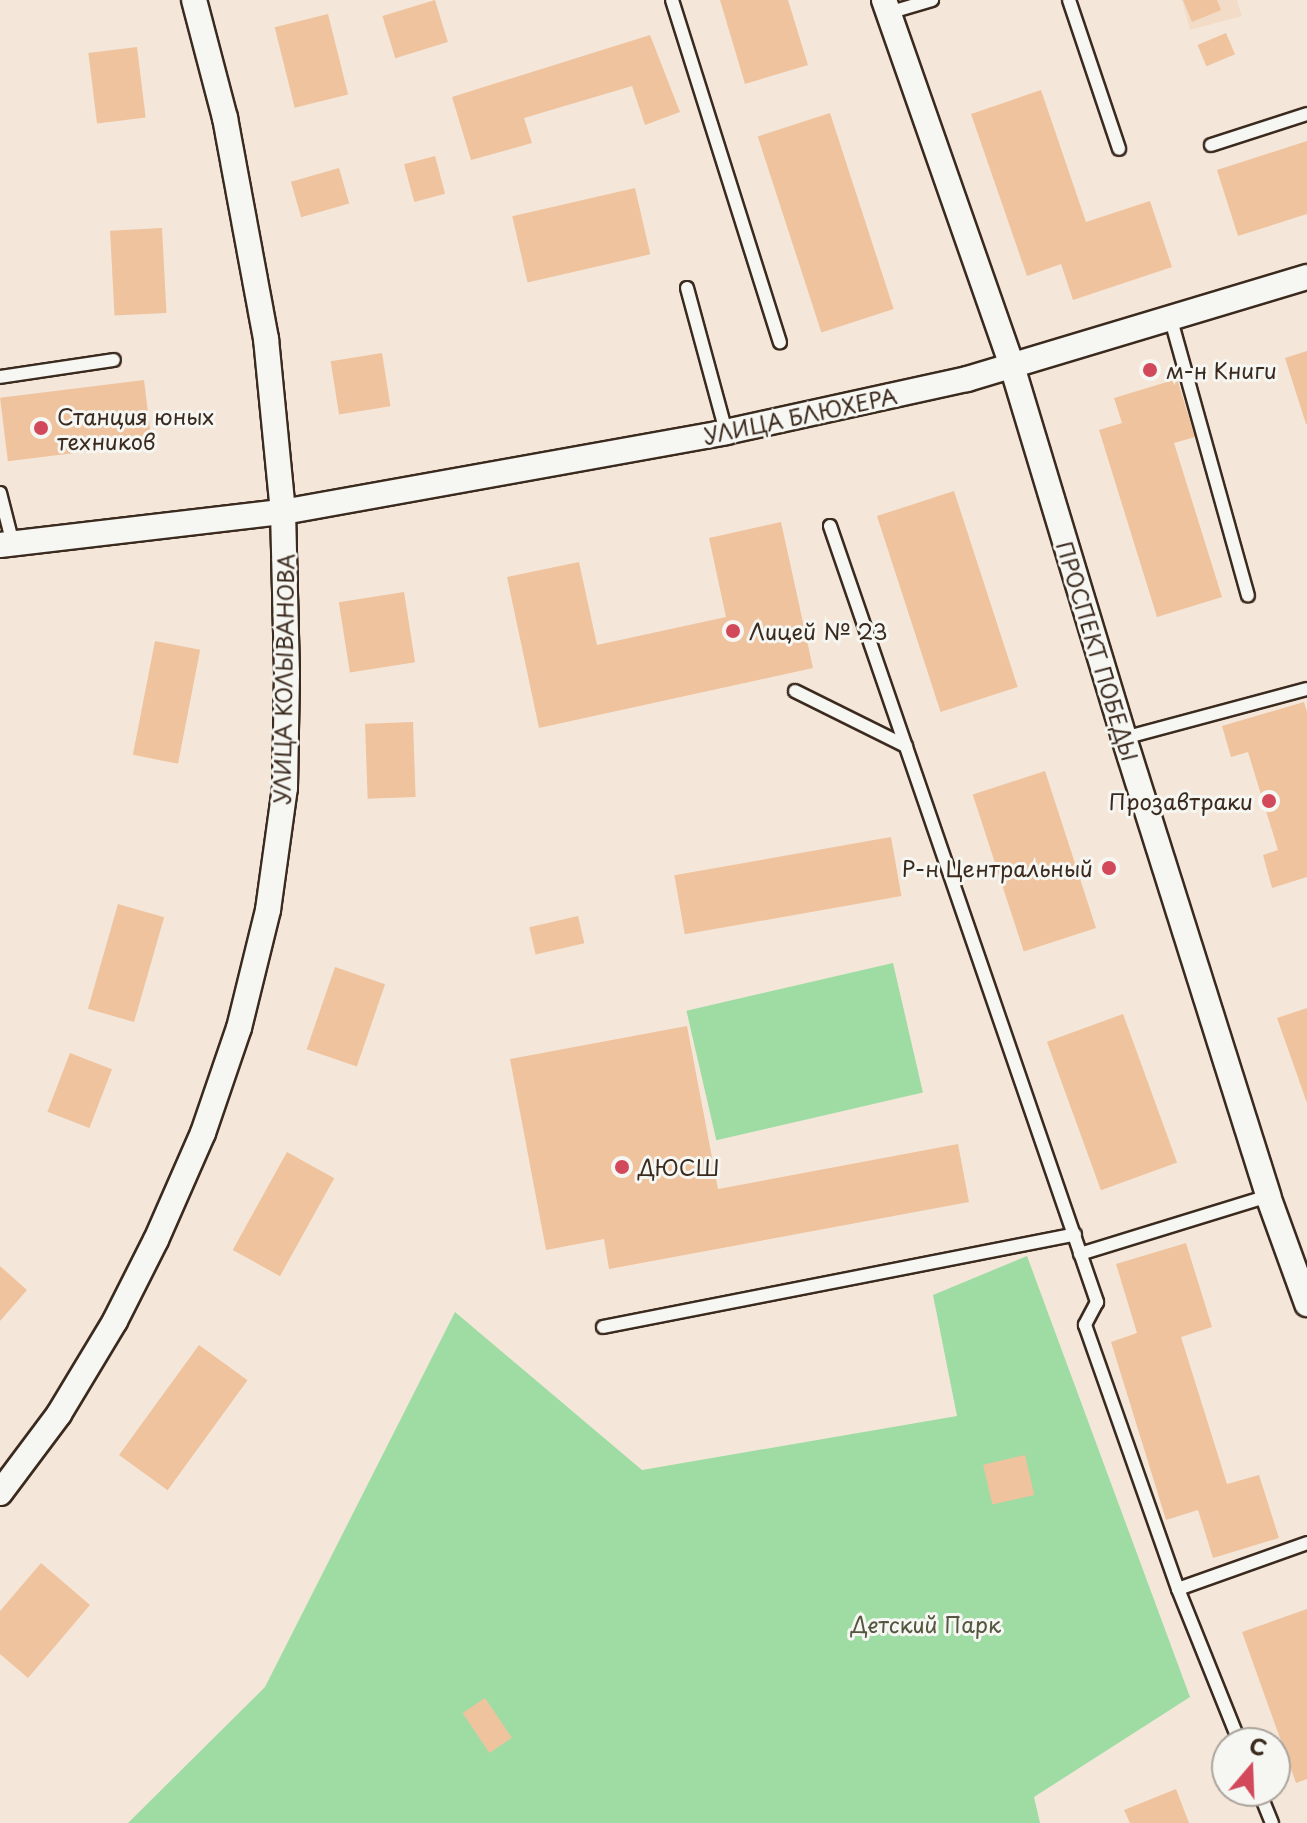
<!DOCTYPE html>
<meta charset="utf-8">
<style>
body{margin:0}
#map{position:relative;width:1307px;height:1823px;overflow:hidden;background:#f4e7d9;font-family:"Playpen Sans",sans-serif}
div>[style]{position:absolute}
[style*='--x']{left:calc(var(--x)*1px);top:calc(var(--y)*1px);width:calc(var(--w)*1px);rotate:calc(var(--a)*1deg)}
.built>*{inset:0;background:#f2dcc7}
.green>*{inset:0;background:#9edca4;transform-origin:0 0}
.building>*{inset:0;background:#efc39e;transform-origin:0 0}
.roads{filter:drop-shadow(2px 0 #3b2a1e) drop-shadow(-2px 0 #3b2a1e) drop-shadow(0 2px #3b2a1e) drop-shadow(0 -2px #3b2a1e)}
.service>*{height:12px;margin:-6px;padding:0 6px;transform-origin:6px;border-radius:6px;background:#f6f6f2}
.minor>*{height:24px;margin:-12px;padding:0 12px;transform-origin:12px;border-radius:12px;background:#f6f6f2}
.dots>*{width:22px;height:22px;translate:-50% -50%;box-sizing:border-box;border:4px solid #f6f6f2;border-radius:50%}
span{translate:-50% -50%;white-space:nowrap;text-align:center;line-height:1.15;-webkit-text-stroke:6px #f6f6f2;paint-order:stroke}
.poi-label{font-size:22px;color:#3b2a1e}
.left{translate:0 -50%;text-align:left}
.right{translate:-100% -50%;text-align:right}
.street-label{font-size:22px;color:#3b2a1e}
.park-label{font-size:22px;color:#545640}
.north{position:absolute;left:1211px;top:1727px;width:80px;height:80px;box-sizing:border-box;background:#f6f6f2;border:2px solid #aba49d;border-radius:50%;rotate:19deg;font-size:22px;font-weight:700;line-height:32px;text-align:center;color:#3b2a1e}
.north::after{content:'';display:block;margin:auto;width:28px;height:36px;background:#d1495b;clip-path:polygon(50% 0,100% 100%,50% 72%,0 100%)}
</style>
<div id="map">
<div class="built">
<i style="clip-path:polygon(1182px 0,1237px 0,1242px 16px,1190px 30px)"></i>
</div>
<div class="green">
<i style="left:893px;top:963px;width:133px;height:212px;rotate:77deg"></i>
<i style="clip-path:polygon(1027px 1256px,1190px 1697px,1034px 1797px,1040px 1823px,128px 1823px,265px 1687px,455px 1312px,642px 1470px,957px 1416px,933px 1295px)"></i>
</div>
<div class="building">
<i style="left:435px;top:0;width:44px;height:55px;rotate:73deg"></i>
<i style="clip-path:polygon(720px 0,788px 0,808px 65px,745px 84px)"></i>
<i style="clip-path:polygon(1183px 0,1217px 0,1221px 10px,1192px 22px)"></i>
<i style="left:328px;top:14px;width:83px;height:55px;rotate:76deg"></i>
<i style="left:1226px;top:33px;width:23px;height:31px;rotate:67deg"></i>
<i style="clip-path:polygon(650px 35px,680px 112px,645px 125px,632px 86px,524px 118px,532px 143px,471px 160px,452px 97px)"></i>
<i style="left:137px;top:47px;width:71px;height:49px;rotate:83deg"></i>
<i style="clip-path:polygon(1041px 90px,1086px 222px,1150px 201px,1172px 267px,1073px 300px,1061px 264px,1027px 276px,971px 114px)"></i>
<i style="left:830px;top:113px;width:206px;height:76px;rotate:72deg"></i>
<i style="clip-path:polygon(1307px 141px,1307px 214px,1238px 236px,1217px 170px)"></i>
<i style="left:435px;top:156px;width:39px;height:32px;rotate:75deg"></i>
<i style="left:339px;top:168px;width:37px;height:50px;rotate:74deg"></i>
<i style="left:635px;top:188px;width:68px;height:126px;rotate:77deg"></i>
<i style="left:162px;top:228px;width:85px;height:52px;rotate:87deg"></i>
<i style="clip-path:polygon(1307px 351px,1307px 424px,1306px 424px,1285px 358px)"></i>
<i style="left:382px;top:353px;width:54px;height:52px;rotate:81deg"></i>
<i style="clip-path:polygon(1177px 379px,1195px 437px,1174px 443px,1222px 597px,1157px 617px,1099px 430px,1122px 423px,1114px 398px)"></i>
<i style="left:144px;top:380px;width:64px;height:145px;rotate:83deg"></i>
<i style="left:954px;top:491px;width:206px;height:81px;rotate:72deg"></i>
<i style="clip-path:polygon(781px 522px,813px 668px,539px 728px,507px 577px,579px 562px,597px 645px,726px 617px,709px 538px)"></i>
<i style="left:404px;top:592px;width:71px;height:66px;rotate:81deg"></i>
<i style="left:155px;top:641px;width:46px;height:116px;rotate:11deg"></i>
<i style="clip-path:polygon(1304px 702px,1307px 712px,1307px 877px,1272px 888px,1263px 855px,1278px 850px,1248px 752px,1231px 757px,1222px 726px)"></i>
<i style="left:413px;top:722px;width:75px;height:48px;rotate:88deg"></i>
<i style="left:1045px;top:771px;width:165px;height:76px;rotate:72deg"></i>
<i style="left:891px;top:837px;width:60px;height:220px;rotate:80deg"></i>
<i style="left:118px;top:904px;width:48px;height:109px;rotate:16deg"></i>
<i style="left:578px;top:916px;width:28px;height:50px;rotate:77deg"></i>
<i style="left:335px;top:967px;width:53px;height:87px;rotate:19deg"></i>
<i style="clip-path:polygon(1307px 1008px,1307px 1103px,1277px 1018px)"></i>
<i style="left:1123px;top:1014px;width:158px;height:81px;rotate:70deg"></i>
<i style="clip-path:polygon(687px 1026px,718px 1189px,958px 1144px,969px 1202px,609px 1269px,604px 1239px,546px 1250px,510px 1059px)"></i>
<i style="left:70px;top:1053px;width:45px;height:63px;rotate:21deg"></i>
<i style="left:287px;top:1152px;width:54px;height:112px;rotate:29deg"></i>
<i style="clip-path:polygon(1186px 1243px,1212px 1327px,1181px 1337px,1227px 1484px,1259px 1475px,1279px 1538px,1213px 1558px,1198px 1510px,1166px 1520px,1111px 1342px,1137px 1333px,1116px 1264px)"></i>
<i style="clip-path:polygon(0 1266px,27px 1290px,0 1321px)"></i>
<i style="left:199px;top:1345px;width:60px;height:136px;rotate:36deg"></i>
<i style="left:1025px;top:1455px;width:41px;height:43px;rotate:77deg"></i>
<i style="clip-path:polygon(41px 1563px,90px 1605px,28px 1678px,0 1654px,0 1611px)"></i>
<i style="clip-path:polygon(1307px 1609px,1307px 1779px,1296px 1783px,1242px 1632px)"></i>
<i style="left:485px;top:1698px;width:48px;height:27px;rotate:56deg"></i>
<i style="clip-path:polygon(1176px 1789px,1189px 1823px,1130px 1823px,1124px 1810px)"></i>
</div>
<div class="roads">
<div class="service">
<i style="--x:672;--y:0;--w:359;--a:72.5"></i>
<i style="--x:1069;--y:0;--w:157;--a:71.4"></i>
<i style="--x:888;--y:13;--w:46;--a:-16.5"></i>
<i style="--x:1211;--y:145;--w:101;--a:-17.9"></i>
<i style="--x:687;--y:288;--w:149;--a:74.8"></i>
<i style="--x:1171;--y:320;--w:286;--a:74.4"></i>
<i style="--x:0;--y:377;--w:115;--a:-8.5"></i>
<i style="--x:0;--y:493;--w:53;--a:75.7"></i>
<i style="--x:830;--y:526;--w:821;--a:71.01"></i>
<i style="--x:1097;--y:1302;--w:26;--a:118"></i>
<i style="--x:1085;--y:1325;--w:280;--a:70.6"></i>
<i style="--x:1178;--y:1589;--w:166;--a:68.1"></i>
<i style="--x:795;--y:691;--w:124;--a:26.4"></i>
<i style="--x:1124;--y:738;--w:189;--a:-15"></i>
<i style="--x:1080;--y:1254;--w:197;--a:-17.1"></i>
<i style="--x:603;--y:1327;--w:481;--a:-11.1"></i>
<i style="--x:1178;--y:1589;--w:137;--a:-19.6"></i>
<i style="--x:1259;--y:1791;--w:35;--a:68"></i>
</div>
<div class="minor">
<i style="--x:884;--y:0;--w:388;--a:70.7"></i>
<i style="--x:1012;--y:366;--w:388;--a:73.2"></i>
<i style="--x:1124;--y:738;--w:480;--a:72.5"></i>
<i style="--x:1268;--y:1196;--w:115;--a:70.1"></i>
<i style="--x:0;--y:545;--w:285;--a:-6.7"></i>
<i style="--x:283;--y:512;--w:450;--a:-10.2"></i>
<i style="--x:726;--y:432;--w:247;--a:-12.4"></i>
<i style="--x:967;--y:379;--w:355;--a:-16.7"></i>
<i style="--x:0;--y:1493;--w:99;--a:-53.2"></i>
<i style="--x:59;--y:1414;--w:109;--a:-58.9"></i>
<i style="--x:115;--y:1321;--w:91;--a:-63.2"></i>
<i style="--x:156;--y:1240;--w:117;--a:-66.3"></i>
<i style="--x:203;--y:1133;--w:111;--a:-71.1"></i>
<i style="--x:239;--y:1028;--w:122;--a:-76.2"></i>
<i style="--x:268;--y:910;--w:123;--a:-82.1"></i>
<i style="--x:285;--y:788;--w:114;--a:-89"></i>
<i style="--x:287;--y:674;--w:162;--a:-91.4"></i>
<i style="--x:283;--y:512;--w:174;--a:-95.6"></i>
<i style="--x:266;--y:339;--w:225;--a:-100.5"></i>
<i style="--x:225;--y:118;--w:122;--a:-104.7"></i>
</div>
</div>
<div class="dots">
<i style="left:1150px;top:370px;background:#d1495b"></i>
<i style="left:41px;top:428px;background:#d1495b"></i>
<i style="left:733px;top:631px;background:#d1495b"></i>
<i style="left:1269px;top:801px;background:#d1495b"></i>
<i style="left:1109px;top:868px;background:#d1495b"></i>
<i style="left:622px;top:1167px;background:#d1495b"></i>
</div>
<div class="poi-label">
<span class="left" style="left:1166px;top:370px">м-н Книги</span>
<span class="left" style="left:57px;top:428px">Станция юных<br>техников</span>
<span class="left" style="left:749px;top:631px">Лицей № 23</span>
<span class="right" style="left:1253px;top:801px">Прозавтраки</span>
<span class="right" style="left:1093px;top:868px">Р-н Центральный</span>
<span class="left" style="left:638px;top:1167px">ДЮСШ</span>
</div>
<div class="street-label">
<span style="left:800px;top:415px;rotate:-12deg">УЛИЦА БЛЮХЕРА</span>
<span style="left:1098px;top:651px;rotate:73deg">ПРОСПЕКТ ПОБЕДЫ</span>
<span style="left:283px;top:679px;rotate:-89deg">УЛИЦА КОЛЫВАНОВА</span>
</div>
<div class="park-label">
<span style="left:926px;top:1624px">Детский Парк</span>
</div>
<div class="north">С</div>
</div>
